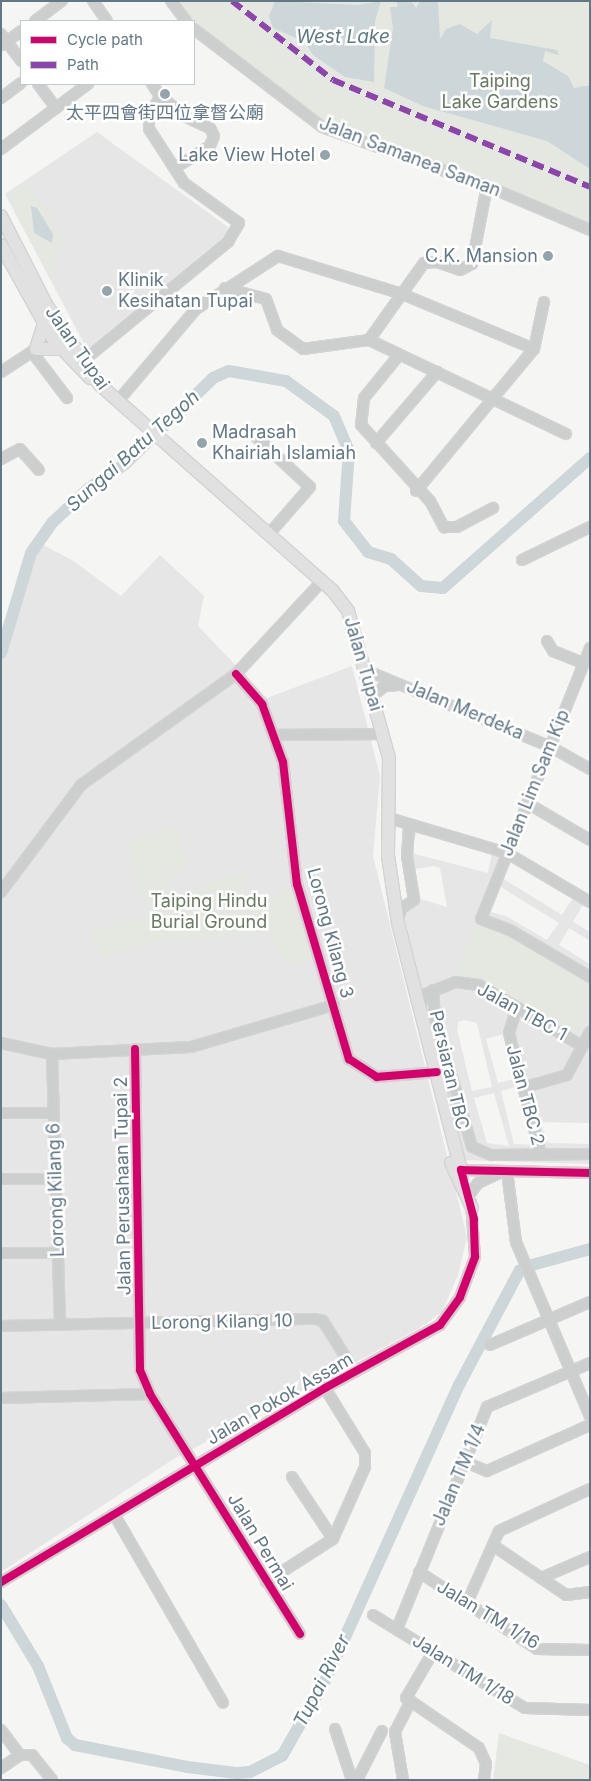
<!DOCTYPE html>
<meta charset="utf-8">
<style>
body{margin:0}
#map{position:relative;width:591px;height:1781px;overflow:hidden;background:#f5f5f3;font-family:Inter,"Noto Sans SC",sans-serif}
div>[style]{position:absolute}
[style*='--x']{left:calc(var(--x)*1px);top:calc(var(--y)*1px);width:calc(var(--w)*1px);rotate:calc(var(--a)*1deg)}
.built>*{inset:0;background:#e5e6e5}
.green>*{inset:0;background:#e4e8e1}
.water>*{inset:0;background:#cdd6d8}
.river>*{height:12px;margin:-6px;padding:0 6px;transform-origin:6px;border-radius:6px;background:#cdd6d8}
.roads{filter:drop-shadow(1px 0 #d2d3d2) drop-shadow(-1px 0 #d2d3d2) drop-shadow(0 1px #d2d3d2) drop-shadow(0 -1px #d2d3d2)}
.minor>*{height:10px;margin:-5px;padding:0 5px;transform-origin:5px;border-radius:5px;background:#cdcece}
.major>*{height:12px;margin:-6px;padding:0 6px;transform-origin:6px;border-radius:6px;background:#e1e1e1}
.quiet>*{height:6px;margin-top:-3px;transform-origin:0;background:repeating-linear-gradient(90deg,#8e44ad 0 12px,transparent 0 18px)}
.cycleway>*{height:8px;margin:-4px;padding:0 4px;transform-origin:4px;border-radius:4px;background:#d6006c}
.dots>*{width:14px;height:14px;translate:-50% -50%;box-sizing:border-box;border:2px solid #fff;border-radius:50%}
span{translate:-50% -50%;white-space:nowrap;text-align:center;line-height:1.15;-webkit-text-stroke:5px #fff;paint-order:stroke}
.park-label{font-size:18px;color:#687c61}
.poi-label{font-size:18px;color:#627886}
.right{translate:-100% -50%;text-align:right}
.left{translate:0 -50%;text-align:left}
.street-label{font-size:18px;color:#627886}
.water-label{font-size:19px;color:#5e7b83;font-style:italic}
.frame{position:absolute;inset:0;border:2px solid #627886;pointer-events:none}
.legend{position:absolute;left:20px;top:20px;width:175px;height:65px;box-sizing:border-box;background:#fff;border:1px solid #c0c9cf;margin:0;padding:6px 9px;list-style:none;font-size:15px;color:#627886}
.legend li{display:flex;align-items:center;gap:10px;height:25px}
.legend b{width:25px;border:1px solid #c0c9cf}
</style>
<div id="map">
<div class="built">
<i style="clip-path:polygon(97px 132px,228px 227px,228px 233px,87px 349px,5px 194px)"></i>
<i style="clip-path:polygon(37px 542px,72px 560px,121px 596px,160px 555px,204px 596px,198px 626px,267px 698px,352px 666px,380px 776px,373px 856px,467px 1237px,458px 1275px,442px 1312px,418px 1329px,172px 1460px,1px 1572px,1px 654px)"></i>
<i style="clip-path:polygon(evenodd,411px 828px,496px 851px,590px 906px,583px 905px,573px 922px,590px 932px,590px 941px,569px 928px,559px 945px,590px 964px,590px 1123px,540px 1122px,548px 1143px,590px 1144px,590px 1164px,462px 1160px,404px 929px,404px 909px,416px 902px,408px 860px,411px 828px,416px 833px,492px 852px,488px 873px,411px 853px,416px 833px,411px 828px,513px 862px,573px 898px,562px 915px,502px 878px,507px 864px,513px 862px,411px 828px,434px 866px,440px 868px,447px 907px,421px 899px,415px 869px,434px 866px,411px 828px,499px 886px,559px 923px,547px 940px,506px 916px,490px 912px,499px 886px,411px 828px,465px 1020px,477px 1023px,492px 1087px,472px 1091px,457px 1030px,458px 1022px,465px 1020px,411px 828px,503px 1034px,518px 1078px,498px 1083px,486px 1039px,503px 1034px,411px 828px,522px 1085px,535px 1139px,533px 1145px,514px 1144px,501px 1091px,522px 1085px,411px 828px,494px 1093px,509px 1146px,487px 1143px,474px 1098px,494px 1093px)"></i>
</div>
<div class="green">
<i style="clip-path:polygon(174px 1px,590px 1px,590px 227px,323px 125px,194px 25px)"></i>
<i style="clip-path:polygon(27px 182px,65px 242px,55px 253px,57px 272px,50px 276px,6px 194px)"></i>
<i style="clip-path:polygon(175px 825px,187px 863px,165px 884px,180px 895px,235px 872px,248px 873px,235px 916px,289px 888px,311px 957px,288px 969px,270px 933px,159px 941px,101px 956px,89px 930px,150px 914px,135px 883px,129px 846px,137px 838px)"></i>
<i style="clip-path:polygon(475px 921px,509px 932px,590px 981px,590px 1011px,576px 1035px,482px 979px,456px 974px)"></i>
<i style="clip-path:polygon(499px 1733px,590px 1765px,590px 1780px,493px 1780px)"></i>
</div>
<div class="water">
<i style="clip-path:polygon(275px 1px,358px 5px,381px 1px,375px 21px,374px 82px,345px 77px,313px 55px,305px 42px,273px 28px,269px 16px)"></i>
<i style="clip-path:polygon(396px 1px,411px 1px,416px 8px,420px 1px,438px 1px,440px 39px,446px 29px,460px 24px,477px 34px,492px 20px,490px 38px,557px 50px,559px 55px,545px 51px,543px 61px,568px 76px,574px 88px,590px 85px,590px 169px,547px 141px,423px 106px,384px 88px,393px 29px,390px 7px,398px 7px)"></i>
<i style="clip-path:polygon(31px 206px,37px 208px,53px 234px,52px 243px,34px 233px)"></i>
</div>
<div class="river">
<i style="--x:1;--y:653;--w:104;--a:-73.3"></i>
<i style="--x:31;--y:553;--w:38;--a:-55"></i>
<i style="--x:53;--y:522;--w:48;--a:-43.3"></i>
<i style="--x:88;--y:489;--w:45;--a:-34"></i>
<i style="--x:125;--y:464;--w:123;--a:-44.3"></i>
<i style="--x:213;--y:378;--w:17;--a:-24"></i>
<i style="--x:229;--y:371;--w:58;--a:10"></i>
<i style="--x:286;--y:381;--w:59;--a:36.1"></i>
<i style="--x:334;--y:416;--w:38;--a:67"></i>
<i style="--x:349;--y:451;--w:70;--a:94.1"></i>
<i style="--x:344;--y:521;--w:39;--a:52"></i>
<i style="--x:368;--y:552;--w:24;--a:17"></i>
<i style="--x:391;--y:559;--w:40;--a:42"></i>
<i style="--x:421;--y:586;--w:22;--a:5"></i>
<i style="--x:443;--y:588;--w:196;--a:-41.5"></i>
<i style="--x:532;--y:1265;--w:60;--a:-15.4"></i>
<i style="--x:1;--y:1605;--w:71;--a:58.8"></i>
<i style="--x:38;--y:1666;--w:78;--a:68.1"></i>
<i style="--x:67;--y:1738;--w:11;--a:41"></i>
<i style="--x:75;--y:1745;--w:114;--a:11.1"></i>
<i style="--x:187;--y:1767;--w:50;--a:6.8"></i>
<i style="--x:237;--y:1773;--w:13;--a:-4"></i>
<i style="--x:250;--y:1772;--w:36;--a:-27"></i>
<i style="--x:282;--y:1756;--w:91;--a:-60.3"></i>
<i style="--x:327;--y:1677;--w:320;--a:-65.7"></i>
<i style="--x:459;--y:1385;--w:130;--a:-62.1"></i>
</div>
<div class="roads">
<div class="minor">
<i style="--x:93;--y:1;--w:24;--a:55"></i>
<i style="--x:171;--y:1;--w:25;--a:53"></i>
<i style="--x:35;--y:21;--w:34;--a:-37"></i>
<i style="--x:194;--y:29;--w:161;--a:37.4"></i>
<i style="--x:322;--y:127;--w:175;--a:19.7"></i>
<i style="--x:487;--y:186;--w:112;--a:23.1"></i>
<i style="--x:1;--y:34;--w:34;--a:53"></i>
<i style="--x:2;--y:45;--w:24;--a:-36"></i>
<i style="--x:38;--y:84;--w:30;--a:53"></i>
<i style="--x:152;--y:84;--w:14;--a:56"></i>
<i style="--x:160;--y:96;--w:33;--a:39"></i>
<i style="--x:186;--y:117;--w:26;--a:25"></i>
<i style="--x:210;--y:128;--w:9;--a:63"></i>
<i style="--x:214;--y:136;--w:11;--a:112"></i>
<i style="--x:210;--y:146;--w:41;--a:147.8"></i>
<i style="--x:1;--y:98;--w:25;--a:-37"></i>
<i style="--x:1;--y:149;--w:109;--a:-36.8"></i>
<i style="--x:225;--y:288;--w:42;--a:15"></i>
<i style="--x:266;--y:299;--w:33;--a:70"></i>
<i style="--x:277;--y:330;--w:32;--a:36"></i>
<i style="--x:303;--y:349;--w:67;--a:-7.8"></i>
<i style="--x:369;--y:340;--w:218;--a:25.5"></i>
<i style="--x:369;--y:340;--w:95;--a:-54.5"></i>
<i style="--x:424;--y:263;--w:13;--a:-4"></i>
<i style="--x:437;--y:262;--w:24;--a:19"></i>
<i style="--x:460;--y:270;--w:13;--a:-27"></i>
<i style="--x:472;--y:264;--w:79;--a:-79.1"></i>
<i style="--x:32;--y:352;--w:58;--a:52.7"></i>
<i style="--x:399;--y:355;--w:55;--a:129.1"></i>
<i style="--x:364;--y:398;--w:27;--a:96"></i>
<i style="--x:361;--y:425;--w:103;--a:47.8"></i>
<i style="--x:430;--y:501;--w:30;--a:62"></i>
<i style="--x:444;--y:527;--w:13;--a:0"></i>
<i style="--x:457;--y:527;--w:41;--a:-27.8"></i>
<i style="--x:83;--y:361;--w:188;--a:-39.4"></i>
<i style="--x:228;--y:242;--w:22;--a:-60"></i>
<i style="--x:239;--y:223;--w:68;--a:-144"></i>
<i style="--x:184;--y:183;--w:64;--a:-122.9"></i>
<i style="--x:149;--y:129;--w:12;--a:-90"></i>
<i style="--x:149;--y:117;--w:24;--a:-62"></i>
<i style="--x:1;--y:372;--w:69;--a:-33.2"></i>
<i style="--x:118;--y:401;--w:121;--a:-49.7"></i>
<i style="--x:196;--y:309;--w:98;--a:-32.9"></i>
<i style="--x:278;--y:256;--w:130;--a:17"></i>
<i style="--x:402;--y:294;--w:143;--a:22.6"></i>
<i style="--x:254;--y:435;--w:76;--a:42.9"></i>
<i style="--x:310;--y:487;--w:62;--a:131.1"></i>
<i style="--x:376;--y:443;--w:94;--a:-49.3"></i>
<i style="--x:1;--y:459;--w:21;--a:-28"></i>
<i style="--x:20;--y:449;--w:28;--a:48"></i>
<i style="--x:416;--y:491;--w:185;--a:-50.3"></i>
<i style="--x:534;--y:349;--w:48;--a:-78"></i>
<i style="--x:522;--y:560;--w:76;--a:-25.9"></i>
<i style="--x:547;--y:641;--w:12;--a:59"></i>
<i style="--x:553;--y:651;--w:32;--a:22"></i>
<i style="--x:590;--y:648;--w:292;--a:111.9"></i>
<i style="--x:481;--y:919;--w:31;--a:21"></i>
<i style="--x:510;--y:930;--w:93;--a:30.4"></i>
<i style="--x:365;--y:670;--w:201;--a:22.5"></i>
<i style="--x:551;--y:747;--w:45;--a:29.4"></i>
<i style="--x:236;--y:674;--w:40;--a:49"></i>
<i style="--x:262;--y:704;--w:62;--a:70.1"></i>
<i style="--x:283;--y:762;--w:123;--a:83.5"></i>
<i style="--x:297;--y:884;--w:183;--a:73.5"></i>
<i style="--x:349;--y:1059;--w:33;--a:33"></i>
<i style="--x:377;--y:1077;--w:60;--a:-4.8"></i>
<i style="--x:372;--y:696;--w:16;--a:-38"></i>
<i style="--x:385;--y:686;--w:14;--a:-4"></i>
<i style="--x:274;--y:735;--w:109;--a:-0.5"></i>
<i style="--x:527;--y:803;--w:73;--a:30.4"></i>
<i style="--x:389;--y:818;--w:123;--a:16.5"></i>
<i style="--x:507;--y:853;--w:96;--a:30.6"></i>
<i style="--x:1;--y:892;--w:134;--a:-53.2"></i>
<i style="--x:81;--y:785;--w:191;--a:-35.6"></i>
<i style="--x:236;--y:674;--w:127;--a:-47.2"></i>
<i style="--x:398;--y:920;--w:11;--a:-75"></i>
<i style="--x:401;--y:909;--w:16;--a:-35"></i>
<i style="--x:414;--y:900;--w:45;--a:-99"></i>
<i style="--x:407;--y:856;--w:32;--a:-86"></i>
<i style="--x:433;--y:990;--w:28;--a:86"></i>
<i style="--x:435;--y:1018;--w:134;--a:74"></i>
<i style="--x:472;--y:1147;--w:21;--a:23"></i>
<i style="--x:491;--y:1155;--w:99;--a:-0.6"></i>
<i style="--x:420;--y:1006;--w:13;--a:-63"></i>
<i style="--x:426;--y:994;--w:31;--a:-22"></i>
<i style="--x:455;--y:982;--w:24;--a:7"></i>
<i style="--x:479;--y:985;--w:120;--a:30.6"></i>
<i style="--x:517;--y:1007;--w:27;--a:107"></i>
<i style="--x:509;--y:1033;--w:126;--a:75.3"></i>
<i style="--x:1;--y:1043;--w:52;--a:12.2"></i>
<i style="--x:52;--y:1054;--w:139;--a:-2.9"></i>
<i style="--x:191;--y:1047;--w:149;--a:-16.4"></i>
<i style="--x:135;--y:1049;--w:321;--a:89.1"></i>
<i style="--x:140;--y:1370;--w:26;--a:67"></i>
<i style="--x:150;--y:1394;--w:283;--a:58"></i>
<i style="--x:52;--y:1054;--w:271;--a:88.3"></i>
<i style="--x:525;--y:1087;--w:44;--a:-15.9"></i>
<i style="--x:567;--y:1075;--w:49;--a:-61.9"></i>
<i style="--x:1;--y:1113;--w:53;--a:0"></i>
<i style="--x:507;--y:1171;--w:72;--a:82.8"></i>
<i style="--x:516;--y:1242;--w:189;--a:67"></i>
<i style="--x:463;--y:1176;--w:6;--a:-108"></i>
<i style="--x:461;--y:1170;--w:129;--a:1.3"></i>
<i style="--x:1;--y:1179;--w:55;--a:0"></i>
<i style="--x:469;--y:1195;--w:15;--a:-53"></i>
<i style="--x:478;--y:1183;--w:23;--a:-25"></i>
<i style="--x:1;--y:1253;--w:57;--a:0"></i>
<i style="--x:1;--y:1326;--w:314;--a:-1.3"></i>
<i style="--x:315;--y:1319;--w:8;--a:14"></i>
<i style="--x:323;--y:1321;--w:60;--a:57.9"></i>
<i style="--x:490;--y:1345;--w:109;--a:-23.3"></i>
<i style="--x:1;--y:1398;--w:149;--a:-1.5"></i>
<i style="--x:463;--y:1461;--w:26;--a:23"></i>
<i style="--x:487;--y:1471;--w:113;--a:-24.1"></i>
<i style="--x:292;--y:1477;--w:74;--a:56.5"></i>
<i style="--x:114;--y:1514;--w:218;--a:60"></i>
<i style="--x:494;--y:1546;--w:87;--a:34.2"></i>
<i style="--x:566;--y:1595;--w:24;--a:-7"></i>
<i style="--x:419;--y:1572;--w:141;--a:33.1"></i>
<i style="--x:537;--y:1649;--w:53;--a:1.1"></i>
<i style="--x:541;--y:1578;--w:53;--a:-23.2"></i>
<i style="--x:1;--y:1582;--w:378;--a:-30.9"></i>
<i style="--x:325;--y:1388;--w:131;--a:-28.7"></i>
<i style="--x:440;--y:1325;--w:34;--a:-54"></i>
<i style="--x:460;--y:1297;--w:43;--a:-69.4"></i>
<i style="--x:475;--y:1257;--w:55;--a:-94.2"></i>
<i style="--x:266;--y:1582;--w:80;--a:-32.7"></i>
<i style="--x:333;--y:1539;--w:79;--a:-66"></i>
<i style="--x:365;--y:1467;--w:14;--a:-90"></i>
<i style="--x:365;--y:1453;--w:76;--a:-121.6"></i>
<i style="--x:467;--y:1603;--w:79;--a:-66"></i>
<i style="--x:499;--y:1531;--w:100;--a:-24.8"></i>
<i style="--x:373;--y:1615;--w:178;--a:31.5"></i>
<i style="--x:525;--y:1708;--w:65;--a:1.8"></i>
<i style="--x:397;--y:1629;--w:240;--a:-67.9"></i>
<i style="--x:487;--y:1407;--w:112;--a:-23.1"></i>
<i style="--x:433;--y:1652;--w:53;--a:120.4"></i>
<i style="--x:406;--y:1698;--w:88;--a:34.4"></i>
<i style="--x:479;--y:1748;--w:17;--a:66"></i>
<i style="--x:486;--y:1764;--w:16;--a:97"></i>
<i style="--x:335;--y:1729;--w:54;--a:71.6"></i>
<i style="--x:1;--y:1730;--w:31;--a:53"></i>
<i style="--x:1;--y:1768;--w:23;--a:-34"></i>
<i style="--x:20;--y:1755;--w:12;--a:0"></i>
<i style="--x:32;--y:1755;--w:32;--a:51"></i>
<i style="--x:357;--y:1780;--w:55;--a:-63"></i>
<i style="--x:403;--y:1780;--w:49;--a:-99.5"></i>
<i style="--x:395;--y:1732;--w:35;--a:-63"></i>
</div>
<div class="major">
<i style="--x:1;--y:216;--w:99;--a:62.9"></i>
<i style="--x:46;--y:304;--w:97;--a:56.3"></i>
<i style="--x:100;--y:385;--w:311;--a:41.5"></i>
<i style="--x:333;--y:591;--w:25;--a:53"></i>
<i style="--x:348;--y:611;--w:153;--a:74.4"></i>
<i style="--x:389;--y:758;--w:98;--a:90.6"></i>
<i style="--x:388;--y:856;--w:68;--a:81.5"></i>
<i style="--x:398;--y:923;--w:255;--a:75.7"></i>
<i style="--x:1;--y:245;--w:107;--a:61"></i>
<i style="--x:53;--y:339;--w:54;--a:46.5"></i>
<i style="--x:44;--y:323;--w:27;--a:107"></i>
<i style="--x:36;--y:349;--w:25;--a:0"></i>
<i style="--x:451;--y:1163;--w:50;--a:65"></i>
</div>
</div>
<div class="quiet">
<i style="--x:232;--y:1;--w:128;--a:38"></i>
<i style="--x:333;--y:80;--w:278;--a:22.6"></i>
</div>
<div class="cycleway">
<i style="--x:236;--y:674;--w:40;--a:49"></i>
<i style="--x:262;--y:704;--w:62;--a:70.1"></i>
<i style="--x:283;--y:762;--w:123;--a:83.5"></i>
<i style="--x:297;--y:884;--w:183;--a:73.5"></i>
<i style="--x:349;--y:1059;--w:33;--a:33"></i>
<i style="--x:377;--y:1077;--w:60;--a:-4.8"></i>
<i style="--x:135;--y:1049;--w:321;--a:89.1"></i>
<i style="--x:140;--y:1370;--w:26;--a:67"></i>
<i style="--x:150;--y:1394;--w:283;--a:58"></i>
<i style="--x:1;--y:1582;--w:378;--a:-30.9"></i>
<i style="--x:325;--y:1388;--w:131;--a:-28.7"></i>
<i style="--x:440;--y:1325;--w:34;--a:-54"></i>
<i style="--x:460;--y:1297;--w:43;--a:-69.4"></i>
<i style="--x:475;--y:1257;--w:38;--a:-92"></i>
<i style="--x:474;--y:1219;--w:51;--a:-104.9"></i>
<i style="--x:461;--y:1170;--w:129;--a:1.3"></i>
</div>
<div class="dots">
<i style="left:165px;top:94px;background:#95a4ac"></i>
<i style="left:325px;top:155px;background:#95a4ac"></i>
<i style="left:548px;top:256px;background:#95a4ac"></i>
<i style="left:107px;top:291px;background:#95a4ac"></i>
<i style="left:202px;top:443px;background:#95a4ac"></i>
</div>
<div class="park-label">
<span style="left:500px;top:92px">Taiping<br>Lake Gardens</span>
<span style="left:209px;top:912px">Taiping Hindu<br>Burial Ground</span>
</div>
<div class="poi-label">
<span style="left:165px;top:113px">太平四會街四位拿督公廟</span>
<span class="right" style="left:315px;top:155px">Lake View Hotel</span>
<span class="right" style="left:538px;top:256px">C.K. Mansion</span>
<span class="left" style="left:118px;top:291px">Klinik<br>Kesihatan Tupai</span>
<span class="left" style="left:212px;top:443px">Madrasah<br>Khairiah Islamiah</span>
</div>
<div class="street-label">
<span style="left:410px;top:157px;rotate:21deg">Jalan Samanea Saman</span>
<span style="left:77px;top:348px;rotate:55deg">Jalan Tupai</span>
<span style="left:363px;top:664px;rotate:74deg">Jalan Tupai</span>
<span style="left:465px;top:710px;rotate:23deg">Jalan Merdeka</span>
<span style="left:535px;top:783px;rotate:-68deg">Jalan Lim Sam Kip</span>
<span style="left:330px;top:933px;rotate:75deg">Lorong Kilang 3</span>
<span style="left:522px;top:1012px;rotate:29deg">Jalan TBC 1</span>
<span style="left:449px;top:1070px;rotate:77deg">Persiaran TBC</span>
<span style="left:525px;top:1095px;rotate:75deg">Jalan TBC 2</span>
<span style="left:123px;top:1186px;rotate:-91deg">Jalan Perusahaan Tupai 2</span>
<span style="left:56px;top:1190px;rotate:-92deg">Lorong Kilang 6</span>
<span style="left:222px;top:1322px;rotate:-1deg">Lorong Kilang 10</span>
<span style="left:280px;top:1399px;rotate:-30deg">Jalan Pokok Assam</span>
<span style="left:459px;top:1475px;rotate:-67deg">Jalan TM 1/4</span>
<span style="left:260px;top:1542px;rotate:59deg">Jalan Permai</span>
<span style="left:488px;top:1615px;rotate:31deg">Jalan TM 1/16</span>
<span style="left:463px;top:1670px;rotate:32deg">Jalan TM 1/18</span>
</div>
<div class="water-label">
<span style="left:343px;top:37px">West Lake</span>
<span style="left:133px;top:451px;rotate:-42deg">Sungai Batu Tegoh</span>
<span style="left:322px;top:1681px;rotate:-63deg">Tupai River</span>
</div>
<div class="frame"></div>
<ul class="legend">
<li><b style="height:6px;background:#d6006c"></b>Cycle path</li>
<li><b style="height:6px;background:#8e44ad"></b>Path</li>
</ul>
</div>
